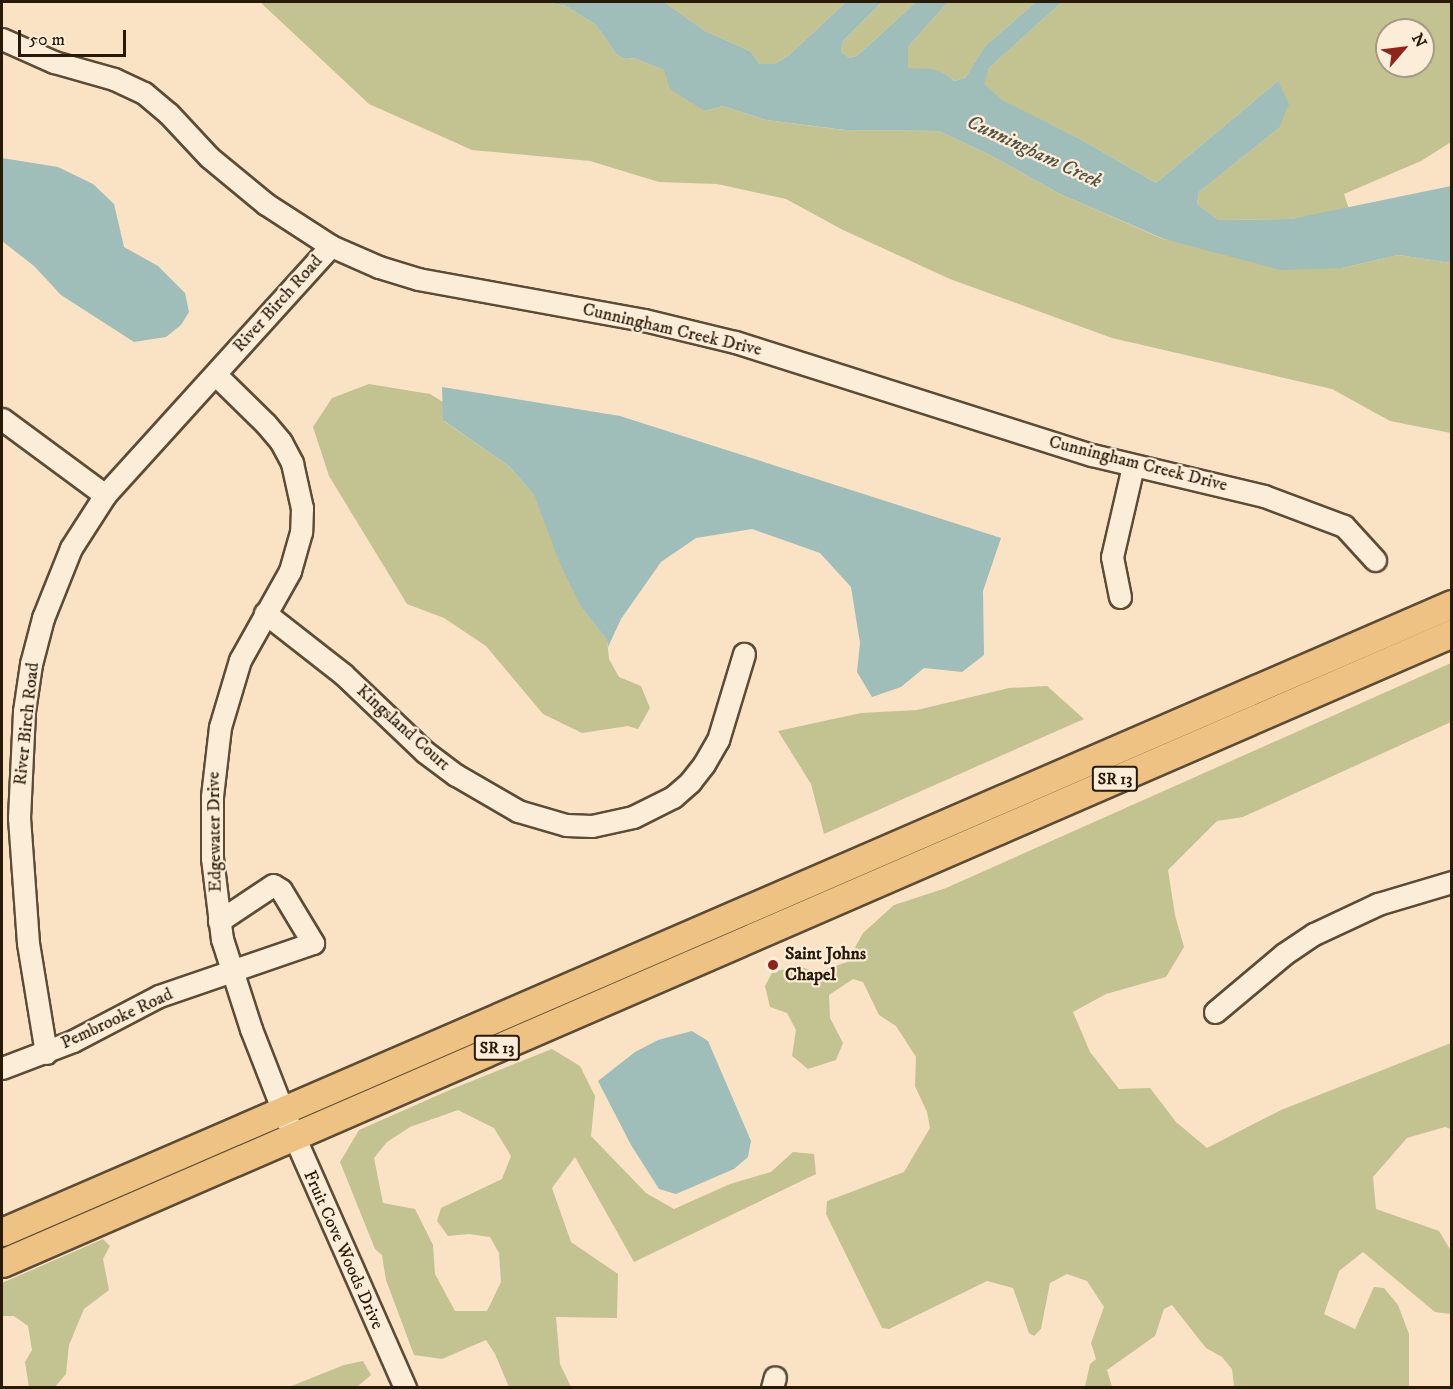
<!DOCTYPE html>
<style>
body{margin:0}
#map{position:relative;width:1453px;height:1389px;overflow:hidden;background:#fae3c4;font-family:"IM FELL DW Pica",serif}
div>[style]{position:absolute}
[style*='--x']{left:calc(var(--x)*1px);top:calc(var(--y)*1px);width:calc(var(--w)*1px);rotate:calc(var(--a)*1deg)}
.green>*{inset:0;background:#c3c291}
.water>*{inset:0;background:#9fbdb9}
.roads{filter:drop-shadow(2px 0 #5c4c36) drop-shadow(-2px 0 #5c4c36) drop-shadow(0 2px #5c4c36) drop-shadow(0 -2px #5c4c36)}
.minor>*{height:21px;margin:-10.5px;padding:0 10.5px;transform-origin:10.5px;border-radius:10.5px;background:#fcedd9}
.major>*{height:27px;margin:-13.5px;padding:0 13.5px;transform-origin:13.5px;border-radius:13.5px;background:#edc282}
.dots>*{width:16px;height:16px;translate:-50% -50%;box-sizing:border-box;border:3px solid #fcedd9;border-radius:50%}
span{translate:-50% -50%;white-space:nowrap;text-align:center;line-height:1.15;-webkit-text-stroke:4.5px #fcedd9;paint-order:stroke}
.shield-label span{padding:2px 4px;background:#fcedd9;border:2px solid;border-radius:4px;-webkit-text-stroke-width:0}
.shield-label{font-size:16px;color:#281a07;font-weight:700}
.street-label{font-size:18px;color:#281a07}
.poi-label{font-size:18px;color:#281a07;font-weight:700}
.left{translate:0 -50%;text-align:left}
.water-label{font-size:20px;color:#525345;font-style:italic}
.frame{position:absolute;inset:0;border:3px solid #281a07;pointer-events:none}
.north{position:absolute;left:1375px;top:18px;width:60px;height:60px;box-sizing:border-box;background:#fcedd9;border:2px solid #a79985;border-radius:50%;rotate:62deg;font-size:16px;font-weight:700;line-height:24px;text-align:center;color:#281a07}
.north::after{content:'';display:block;margin:auto;width:21px;height:27px;background:#8f2418;clip-path:polygon(50% 0,100% 100%,50% 72%,0 100%)}
.scale{position:absolute;left:18px;top:30px;width:108px;height:27px;box-sizing:border-box;border:3px solid #281a07;border-top:0;padding-left:8px;font-size:18px;line-height:21px;white-space:nowrap;color:#281a07;-webkit-text-stroke:4px #fcedd9;paint-order:stroke}
</style>
<div id="map">
<div class="green">
<i style="clip-path:polygon(260px 2px,545px 2px,566px 6px,596px 25px,617px 55px,626px 59px,634px 58px,664px 70px,705px 111px,723px 106px,766px 120px,844px 130px,939px 131px,990px 155px,1060px 194px,1163px 239px,1342px 268px,1398px 255px,1451px 263px,1451px 433px,1390px 421px,1332px 389px,1112px 338px,950px 279px,843px 230px,786px 199px,717px 184px,659px 182px,590px 161px,472px 150px,369px 104px)"></i>
<i style="clip-path:polygon(664px 2px,846px 2px,788px 56px,774px 64px,760px 64px,750px 51px,705px 31px)"></i>
<i style="clip-path:polygon(882px 2px,916px 2px,857px 56px,850px 58px,841px 52px,843px 41px)"></i>
<i style="clip-path:polygon(948px 2px,1036px 2px,985px 46px,965px 78px,954px 81px,946px 74px,908px 68px,908px 47px)"></i>
<i style="clip-path:polygon(evenodd,1062px 2px,1451px 2px,1451px 142px,1421px 161px,1344px 194px,1349px 209px,1291px 219px,1219px 220px,1197px 204px,1199px 192px,1279px 128px,1278px 81px,1156px 183px,1082px 140px,1002px 101px,983px 84px,989px 68px,1062px 2px,1387px 30px,1423px 30px,1423px 66px,1387px 66px,1387px 30px)"></i>
<i style="clip-path:polygon(369px 384px,430px 394px,443px 402px,444px 421px,510px 467px,534px 495px,581px 607px,607px 640px,609px 659px,619px 677px,641px 686px,650px 708px,638px 729px,628px 726px,582px 733px,543px 714px,486px 646px,444px 618px,407px 604px,329px 476px,313px 427px,332px 398px)"></i>
<i style="clip-path:polygon(1451px 663px,1451px 722px,1243px 817px,1217px 821px,1168px 870px,1175px 915px,1184px 947px,1166px 977px,1106px 994px,1073px 1012px,1090px 1052px,1119px 1089px,1150px 1088px,1176px 1122px,1207px 1148px,1281px 1110px,1451px 1043px,1451px 1129px,1445px 1127px,1407px 1138px,1373px 1177px,1376px 1209px,1439px 1231px,1451px 1251px,1451px 1314px,1435px 1312px,1363px 1252px,1339px 1271px,1324px 1314px,1355px 1329px,1374px 1287px,1384px 1288px,1398px 1305px,1409px 1334px,1409px 1387px,1234px 1387px,1232px 1369px,1222px 1357px,1206px 1348px,1172px 1305px,1164px 1309px,1155px 1336px,1107px 1370px,1112px 1387px,1085px 1387px,1090px 1364px,1096px 1359px,1091px 1343px,1104px 1307px,1087px 1281px,1067px 1274px,1050px 1283px,1041px 1329px,1034px 1336px,1029px 1333px,1013px 1288px,987px 1281px,889px 1329px,882px 1328px,826px 1214px,827px 1201px,904px 1172px,930px 1128px,927px 1112px,915px 1086px,916px 1057px,896px 1026px,879px 1015px,863px 982px,853px 979px,829px 995px,830px 1018px,843px 1043px,836px 1060px,808px 1069px,792px 1056px,796px 1030px,787px 1013px,770px 1007px,765px 986px,773px 971px,802px 967px,816px 973px,847px 962px,863px 933px,894px 905px,946px 888px)"></i>
<i style="clip-path:polygon(1047px 686px,1084px 719px,824px 834px,811px 784px,778px 731px,861px 713px,917px 710px,1009px 688px)"></i>
<i style="clip-path:polygon(evenodd,552px 1049px,580px 1066px,595px 1096px,591px 1136px,646px 1193px,674px 1209px,730px 1184px,771px 1172px,793px 1152px,814px 1154px,816px 1174px,634px 1262px,575px 1157px,552px 1188px,571px 1242px,618px 1274px,617px 1318px,556px 1317px,560px 1364px,571px 1387px,509px 1387px,495px 1354px,486px 1340px,442px 1359px,414px 1355px,386px 1280px,382px 1255px,375px 1249px,340px 1162px,359px 1130px,452px 1089px,552px 1049px,458px 1110px,494px 1128px,511px 1156px,502px 1179px,441px 1208px,437px 1221px,448px 1236px,469px 1234px,490px 1237px,499px 1253px,501px 1282px,487px 1311px,455px 1311px,435px 1274px,433px 1245px,415px 1209px,383px 1203px,374px 1158px,387px 1142px,410px 1127px,458px 1110px)"></i>
<i style="clip-path:polygon(103px 1239px,110px 1246px,103px 1259px,109px 1290px,84px 1309px,69px 1345px,66px 1374px,55px 1387px,29px 1387px,25px 1362px,32px 1350px,28px 1326px,14px 1316px,2px 1316px,2px 1283px)"></i>
<i style="clip-path:polygon(363px 1361px,371px 1375px,357px 1387px,289px 1387px,344px 1365px)"></i>
</div>
<div class="water">
<i style="clip-path:polygon(545px 2px,664px 2px,705px 31px,750px 51px,760px 64px,774px 64px,788px 56px,846px 2px,882px 2px,843px 41px,841px 52px,850px 58px,857px 56px,916px 2px,948px 2px,908px 47px,908px 68px,932px 69px,946px 74px,954px 81px,965px 78px,985px 46px,1036px 2px,1062px 2px,989px 68px,984px 84px,1002px 100px,1082px 140px,1156px 183px,1278px 81px,1289px 104px,1279px 128px,1199px 192px,1197px 204px,1219px 220px,1291px 219px,1451px 186px,1451px 263px,1398px 255px,1342px 268px,1281px 270px,1164px 239px,1060px 194px,990px 155px,939px 131px,845px 130px,766px 120px,723px 106px,705px 111px,670px 89px,664px 70px,634px 58px,626px 59px,617px 55px,596px 25px,566px 6px)"></i>
<i style="clip-path:polygon(2px 158px,58px 167px,93px 184px,114px 204px,124px 247px,158px 266px,185px 293px,189px 312px,181px 325px,166px 337px,134px 342px,61px 295px,34px 266px,2px 241px)"></i>
<i style="clip-path:polygon(442px 387px,620px 416px,1001px 538px,983px 591px,984px 655px,962px 672px,924px 668px,901px 687px,872px 697px,857px 672px,860px 643px,851px 587px,820px 553px,752px 529px,696px 538px,661px 562px,621px 619px,608px 647px,607px 640px,581px 607px,561px 566px,534px 495px,510px 467px,443px 420px)"></i>
<i style="clip-path:polygon(692px 1031px,708px 1041px,751px 1141px,748px 1157px,734px 1169px,676px 1194px,659px 1189px,631px 1145px,598px 1081px,635px 1052px,658px 1040px)"></i>
</div>
<div class="roads">
<div class="minor">
<i style="--x:2;--y:39;--w:57;--a:23.9"></i>
<i style="--x:54;--y:62;--w:62;--a:15.8"></i>
<i style="--x:114;--y:79;--w:33;--a:25"></i>
<i style="--x:144;--y:93;--w:31;--a:40"></i>
<i style="--x:168;--y:113;--w:60;--a:47"></i>
<i style="--x:209;--y:157;--w:74;--a:39.5"></i>
<i style="--x:266;--y:204;--w:77;--a:32.9"></i>
<i style="--x:331;--y:246;--w:52;--a:23.6"></i>
<i style="--x:379;--y:267;--w:41;--a:17.1"></i>
<i style="--x:418;--y:279;--w:230;--a:10.3"></i>
<i style="--x:644;--y:320;--w:94;--a:13.6"></i>
<i style="--x:735;--y:342;--w:374;--a:17.6"></i>
<i style="--x:1092;--y:455;--w:177;--a:13.4"></i>
<i style="--x:1264;--y:496;--w:85;--a:20.6"></i>
<i style="--x:1344;--y:526;--w:46;--a:47.6"></i>
<i style="--x:216;--y:375;--w:70;--a:44.4"></i>
<i style="--x:266;--y:424;--w:23;--a:50"></i>
<i style="--x:281;--y:442;--w:24;--a:62"></i>
<i style="--x:292;--y:463;--w:46;--a:77.5"></i>
<i style="--x:302;--y:508;--w:24;--a:92"></i>
<i style="--x:301;--y:532;--w:41;--a:105.8"></i>
<i style="--x:290;--y:571;--w:102;--a:119.3"></i>
<i style="--x:240;--y:660;--w:70;--a:106.6"></i>
<i style="--x:220;--y:727;--w:69;--a:96.6"></i>
<i style="--x:212;--y:796;--w:62;--a:90"></i>
<i style="--x:212;--y:858;--w:82;--a:83"></i>
<i style="--x:222;--y:939;--w:95;--a:72.1"></i>
<i style="--x:251;--y:1029;--w:88;--a:68.7"></i>
<i style="--x:283;--y:1111;--w:303;--a:66.2"></i>
<i style="--x:2;--y:419;--w:128;--a:36.4"></i>
<i style="--x:1120;--y:597;--w:41;--a:-101.3"></i>
<i style="--x:1112;--y:557;--w:93;--a:-77"></i>
<i style="--x:265;--y:613;--w:99;--a:38"></i>
<i style="--x:343;--y:674;--w:113;--a:43.6"></i>
<i style="--x:425;--y:752;--w:39;--a:37"></i>
<i style="--x:456;--y:775;--w:72;--a:30.1"></i>
<i style="--x:518;--y:811;--w:50;--a:16.3"></i>
<i style="--x:566;--y:825;--w:26;--a:2"></i>
<i style="--x:592;--y:826;--w:42;--a:-12.4"></i>
<i style="--x:633;--y:817;--w:45;--a:-26.6"></i>
<i style="--x:673;--y:797;--w:23;--a:-41"></i>
<i style="--x:690;--y:782;--w:23;--a:-52"></i>
<i style="--x:704;--y:764;--w:28;--a:-60"></i>
<i style="--x:718;--y:740;--w:90;--a:-73.2"></i>
<i style="--x:1215;--y:1012;--w:90;--a:-40"></i>
<i style="--x:1284;--y:954;--w:36;--a:-34"></i>
<i style="--x:1314;--y:934;--w:71;--a:-25.1"></i>
<i style="--x:1378;--y:904;--w:77;--a:-16.6"></i>
<i style="--x:46;--y:1053;--w:111;--a:-99.3"></i>
<i style="--x:28;--y:943;--w:125;--a:-94.1"></i>
<i style="--x:19;--y:818;--w:107;--a:-87.3"></i>
<i style="--x:24;--y:711;--w:48;--a:-81.5"></i>
<i style="--x:31;--y:664;--w:48;--a:-75.4"></i>
<i style="--x:43;--y:618;--w:75;--a:-68.2"></i>
<i style="--x:71;--y:548;--w:63;--a:-57.3"></i>
<i style="--x:105;--y:495;--w:336;--a:-47.8"></i>
<i style="--x:2;--y:1068;--w:76;--a:-20.8"></i>
<i style="--x:73;--y:1041;--w:97;--a:-27.6"></i>
<i style="--x:159;--y:996;--w:163;--a:-19"></i>
<i style="--x:313;--y:943;--w:62;--a:-121.1"></i>
<i style="--x:281;--y:890;--w:9;--a:-148"></i>
<i style="--x:273;--y:885;--w:65;--a:146.3"></i>
<i style="--x:772;--y:1388;--w:11;--a:-75"></i>
</div>
<div class="major">
<i style="--x:2;--y:1232;--w:1580;--a:-23.42"></i>
<i style="--x:2;--y:1263;--w:1581;--a:-23.48"></i>
</div>
</div>
<div class="dots">
<i style="left:773px;top:965px;background:#8f2418"></i>
</div>
<div class="shield-label">
<span style="left:1115px;top:779px">SR 13</span>
<span style="left:497px;top:1048px">SR 13</span>
</div>
<div class="street-label">
<span style="left:278px;top:304px;rotate:-48deg">River Birch Road</span>
<span style="left:672px;top:330px;rotate:13deg">Cunningham Creek Drive</span>
<span style="left:1138px;top:464px;rotate:14deg">Cunningham Creek Drive</span>
<span style="left:27px;top:724px;rotate:-84deg">River Birch Road</span>
<span style="left:403px;top:728px;rotate:42deg">Kingsland Court</span>
<span style="left:215px;top:832px;rotate:-91deg">Edgewater Drive</span>
<span style="left:117px;top:1019px;rotate:-25deg">Pembrooke Road</span>
<span style="left:343px;top:1250px;rotate:66deg">Fruit Cove Woods Drive</span>
</div>
<div class="poi-label">
<span class="left" style="left:785px;top:965px">Saint Johns<br>Chapel</span>
</div>
<div class="water-label">
<span style="left:1034px;top:152px;rotate:25deg">Cunningham Creek</span>
</div>
<div class="frame"></div>
<div class="north">N</div>
<div class="scale">50 m</div>
</div>
